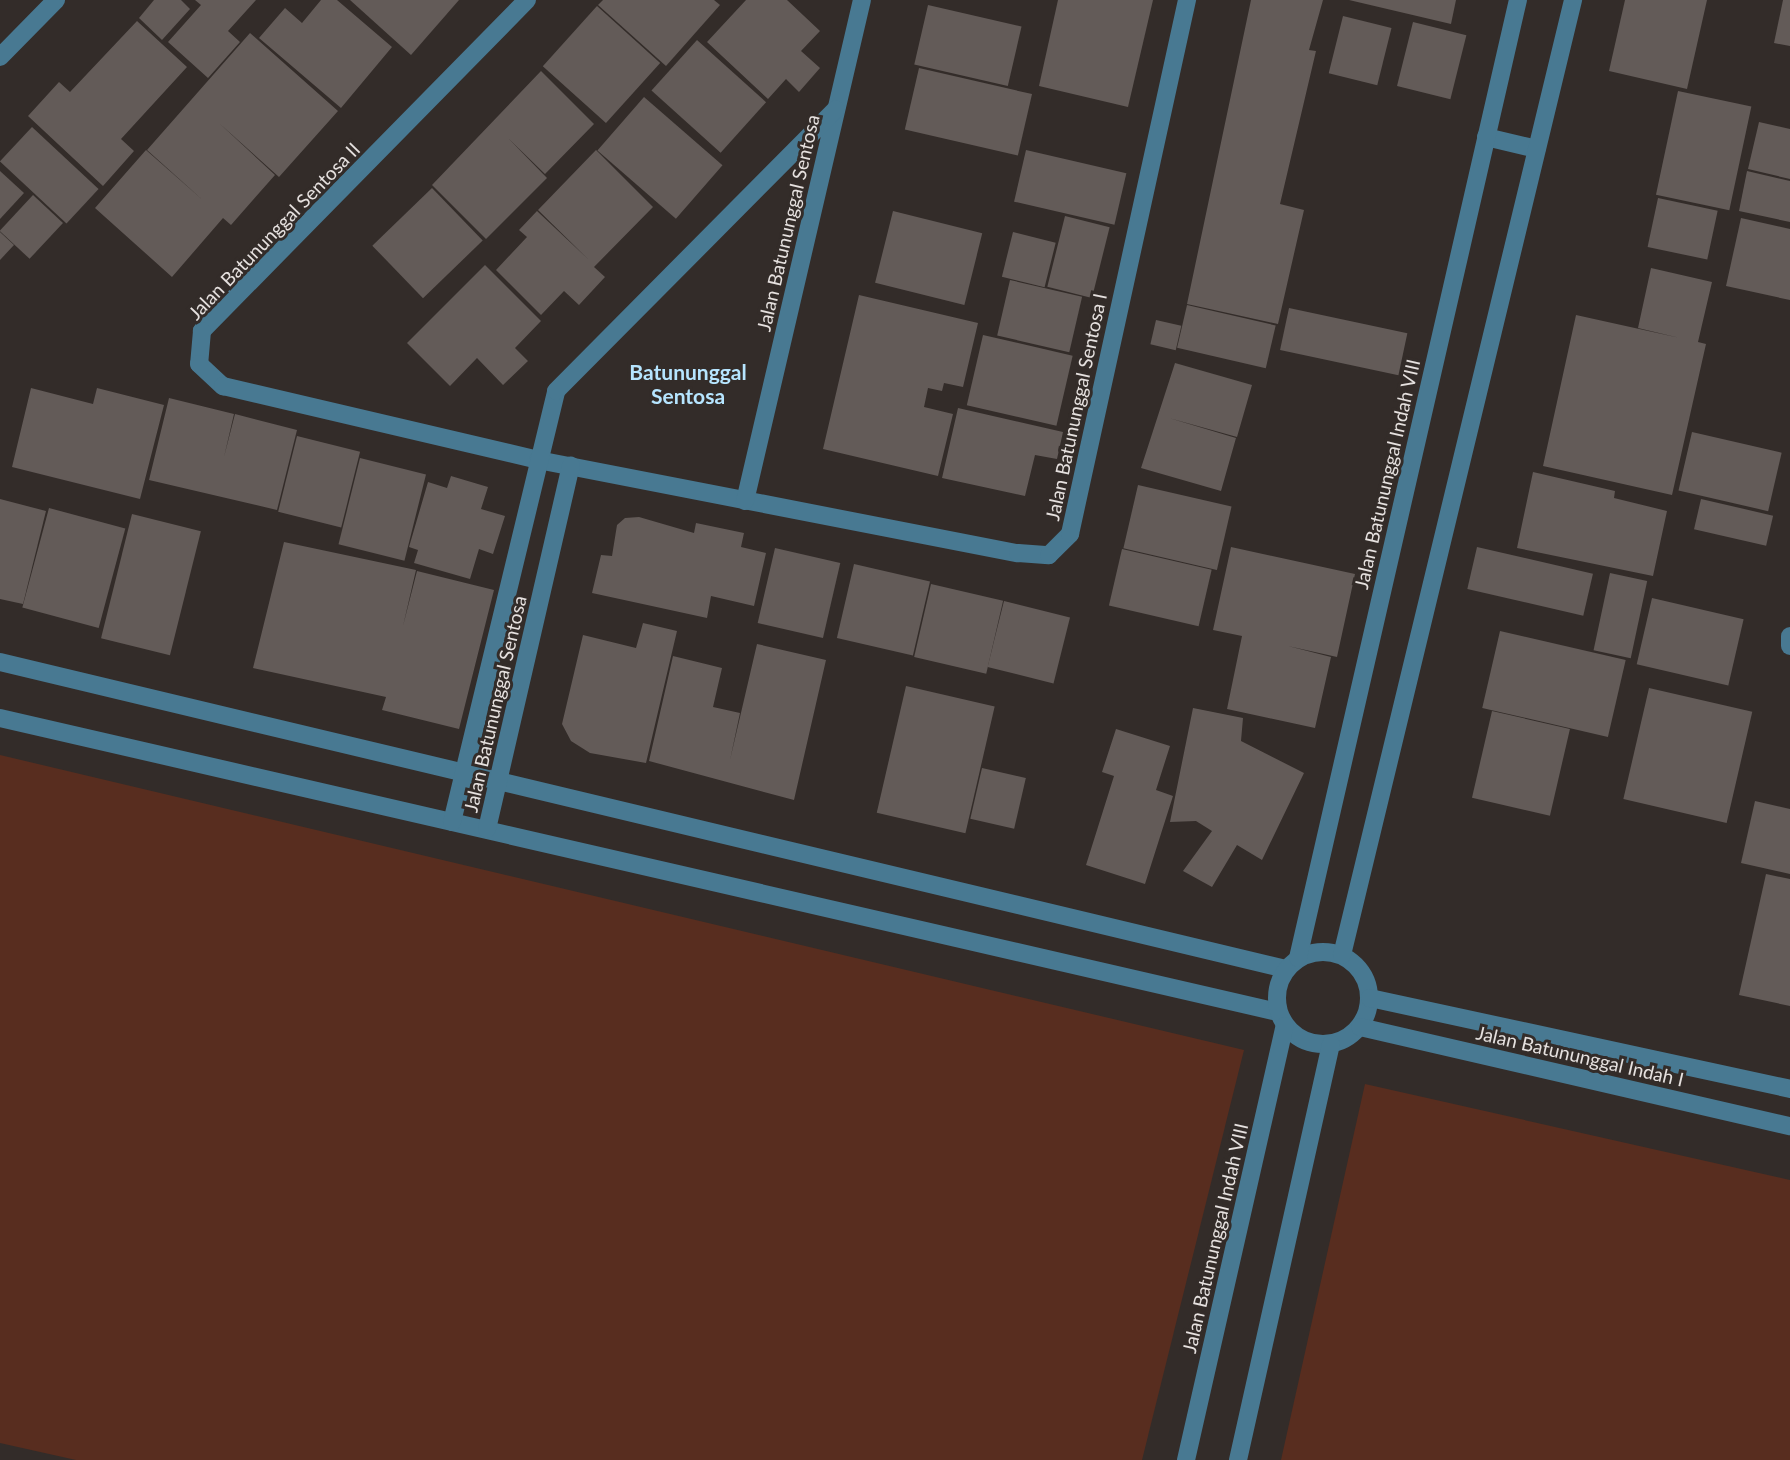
<!DOCTYPE html>
<style>
body{margin:0}
#map{position:relative;width:1790px;height:1460px;overflow:hidden;background:#332c29;font-family:Lato,sans-serif}
div>[style]{position:absolute}
[style*='--x']{left:calc(var(--x)*1px);top:calc(var(--y)*1px);width:calc(var(--w)*1px);rotate:calc(var(--a)*1deg)}
.green>*{inset:0;background:#582d1f}
.building>*{inset:0;background:#635b58;transform-origin:0 0}
.minor>*{height:18px;margin:-9px;padding:0 9px;transform-origin:9px;border-radius:9px;background:#487992}
.minor>.ring{margin:-9px;padding:0;box-sizing:content-box;background:none;border:18px solid #487992;border-radius:50%}
span{translate:-50% -50%;white-space:nowrap;text-align:center;line-height:1.15;-webkit-text-stroke:6px #332c29;paint-order:stroke}
.street-label{font-size:19px;color:#e6e1df}
.neighbourhood-label{font-size:21px;color:#b6e5ff;font-weight:700}
</style>
<div id="map">
<div class="green">
<i style="clip-path:polygon(0 755px,1244px 1050px,1142px 1460px,76px 1460px,0 1443px)"></i>
<i style="clip-path:polygon(1365px 1084px,1790px 1180px,1790px 1460px,1281px 1460px)"></i>
</div>
<div class="building">
<i style="clip-path:polygon(154px 0,181px 0,190px 9px,162px 40px,139px 18px)"></i>
<i style="clip-path:polygon(195px 0,256px 0,228px 31px,240px 42px,208px 78px,168px 42px,201px 5px)"></i>
<i style="clip-path:polygon(321px 0,337px 0,392px 47px,341px 108px,259px 38px,285px 8px,302px 23px)"></i>
<i style="clip-path:polygon(350px 0,459px 0,411px 55px)"></i>
<i style="clip-path:polygon(603px 0,714px 0,720px 5px,666px 66px,598px 5px)"></i>
<i style="clip-path:polygon(746px 0,787px 0,820px 31px,801px 51px,820px 68px,799px 92px,786px 79px,768px 99px,707px 42px)"></i>
<i style="clip-path:polygon(1058px 0,1153px 0,1128px 107px,1039px 86px)"></i>
<i style="clip-path:polygon(1251px 0,1323px 0,1309px 50px,1316px 51px,1280px 204px,1304px 210px,1278px 324px,1187px 304px)"></i>
<i style="clip-path:polygon(1349px 0,1456px 0,1451px 24px)"></i>
<i style="clip-path:polygon(1625px 0,1707px 0,1687px 89px,1609px 71px)"></i>
<i style="clip-path:polygon(1783px 0,1790px 0,1790px 46px,1774px 43px)"></i>
<i style="left:928px;top:5px;width:96px;height:61px;rotate:13deg"></i>
<i style="left:597px;top:6px;width:85px;height:81px;rotate:42deg"></i>
<i style="left:1343px;top:16px;width:50px;height:59px;rotate:14deg"></i>
<i style="clip-path:polygon(137px 21px,187px 67px,121px 139px,134px 151px,103px 186px,28px 116px,59px 82px,70px 92px)"></i>
<i style="left:1413px;top:22px;width:55px;height:66px;rotate:14deg"></i>
<i style="clip-path:polygon(250px 33px,338px 111px,279px 177px,219px 123px,275px 175px,231px 225px,223px 218px,172px 277px,95px 208px,146px 150px,205px 202px,147px 150px)"></i>
<i style="left:697px;top:40px;width:93px;height:68px;rotate:42deg"></i>
<i style="left:919px;top:68px;width:116px;height:63px;rotate:13deg"></i>
<i style="clip-path:polygon(541px 71px,594px 124px,545px 174px,506px 136px,547px 178px,486px 239px,432px 185px)"></i>
<i style="left:1678px;top:91px;width:75px;height:106px;rotate:12deg"></i>
<i style="left:644px;top:97px;width:104px;height:71px;rotate:41deg"></i>
<i style="clip-path:polygon(1759px 122px,1790px 129px,1790px 179px,1748px 169px)"></i>
<i style="left:32px;top:127px;width:91px;height:47px;rotate:43deg"></i>
<i style="clip-path:polygon(596px 150px,653px 207px,594px 267px,605px 277px,579px 305px,564px 291px,541px 315px,496px 270px,527px 237px,519px 230px,537px 211px,589px 260px,538px 210px)"></i>
<i style="left:1026px;top:150px;width:103px;height:53px;rotate:13deg"></i>
<i style="clip-path:polygon(0 171px,24px 193px,0 219px)"></i>
<i style="clip-path:polygon(1747px 171px,1790px 181px,1790px 222px,1739px 211px)"></i>
<i style="left:432px;top:188px;width:73px;height:83px;rotate:46deg"></i>
<i style="left:33px;top:195px;width:41px;height:49px;rotate:43deg"></i>
<i style="left:1658px;top:198px;width:61px;height:50px;rotate:12deg"></i>
<i style="left:893px;top:211px;width:92px;height:74px;rotate:14deg"></i>
<i style="left:1065px;top:216px;width:46px;height:73px;rotate:14deg"></i>
<i style="clip-path:polygon(1741px 218px,1790px 229px,1790px 300px,1726px 286px)"></i>
<i style="clip-path:polygon(0 232px,14px 245px,0 260px)"></i>
<i style="left:1013px;top:232px;width:44px;height:46px;rotate:14deg"></i>
<i style="clip-path:polygon(485px 265px,541px 321px,515px 348px,528px 361px,503px 385px,477px 358px,450px 386px,407px 343px)"></i>
<i style="clip-path:polygon(1651px 268px,1712px 282px,1698px 342px,1706px 344px,1672px 495px,1543px 466px,1576px 315px,1680px 338px,1638px 328px)"></i>
<i style="left:1010px;top:280px;width:74px;height:57px;rotate:13deg"></i>
<i style="clip-path:polygon(859px 295px,978px 323px,963px 387px,944px 383px,942px 391px,928px 388px,924px 407px,953px 414px,938px 476px,823px 449px)"></i>
<i style="left:1187px;top:305px;width:91px;height:44px;rotate:13deg"></i>
<i style="left:1289px;top:308px;width:121px;height:43px;rotate:12deg"></i>
<i style="left:1156px;top:320px;width:26px;height:25px;rotate:13deg"></i>
<i style="left:983px;top:335px;width:92px;height:72px;rotate:13deg"></i>
<i style="clip-path:polygon(1175px 363px,1252px 385px,1237px 437px,1169px 418px,1236px 438px,1221px 491px,1141px 468px)"></i>
<i style="clip-path:polygon(31px 388px,93px 404px,97px 388px,164px 405px,140px 499px,12px 467px)"></i>
<i style="clip-path:polygon(169px 398px,234px 414px,224px 457px,235px 414px,297px 430px,277px 510px,149px 480px)"></i>
<i style="clip-path:polygon(958px 408px,1063px 432px,1057px 459px,1035px 455px,1025px 496px,942px 478px)"></i>
<i style="left:1692px;top:432px;width:92px;height:60px;rotate:13deg"></i>
<i style="left:297px;top:436px;width:65px;height:78px;rotate:14deg"></i>
<i style="left:360px;top:458px;width:68px;height:89px;rotate:14deg"></i>
<i style="clip-path:polygon(1533px 472px,1615px 491px,1614px 498px,1667px 511px,1653px 576px,1517px 548px)"></i>
<i style="clip-path:polygon(451px 476px,488px 487px,481px 509px,505px 516px,493px 554px,479px 549px,470px 579px,414px 563px,418px 550px,409px 547px,428px 482px,447px 488px)"></i>
<i style="left:1138px;top:485px;width:96px;height:65px;rotate:13deg"></i>
<i style="clip-path:polygon(0 499px,46px 511px,23px 604px,0 599px)"></i>
<i style="left:1701px;top:499px;width:74px;height:31px;rotate:13deg"></i>
<i style="left:49px;top:508px;width:79px;height:103px;rotate:15deg"></i>
<i style="left:132px;top:514px;width:71px;height:128px;rotate:14deg"></i>
<i style="clip-path:polygon(639px 517px,694px 533px,696px 523px,744px 533px,741px 547px,766px 553px,754px 606px,711px 596px,707px 618px,592px 593px,601px 555px,612px 556px,617px 525px,625px 518px)"></i>
<i style="clip-path:polygon(284px 542px,416px 570px,403px 626px,417px 571px,494px 590px,459px 729px,382px 710px,386px 697px,253px 668px)"></i>
<i style="clip-path:polygon(1231px 547px,1355px 574px,1337px 657px,1288px 646px,1331px 657px,1315px 728px,1227px 709px,1242px 636px,1213px 630px)"></i>
<i style="left:1477px;top:547px;width:119px;height:43px;rotate:13deg"></i>
<i style="left:775px;top:548px;width:67px;height:77px;rotate:13deg"></i>
<i style="left:1122px;top:549px;width:92px;height:58px;rotate:13deg"></i>
<i style="left:854px;top:564px;width:78px;height:76px;rotate:13deg"></i>
<i style="left:1610px;top:573px;width:38px;height:79px;rotate:12deg"></i>
<i style="left:931px;top:584px;width:74px;height:75px;rotate:13deg"></i>
<i style="left:1652px;top:598px;width:94px;height:68px;rotate:13deg"></i>
<i style="left:1004px;top:601px;width:68px;height:68px;rotate:14deg"></i>
<i style="clip-path:polygon(643px 623px,677px 631px,646px 763px,590px 753px,571px 741px,562px 724px,583px 635px,636px 648px)"></i>
<i style="left:1500px;top:631px;width:129px;height:79px;rotate:13deg"></i>
<i style="clip-path:polygon(757px 644px,826px 660px,794px 800px,649px 761px,673px 656px,722px 668px,713px 707px,740px 713px,730px 760px)"></i>
<i style="left:906px;top:686px;width:91px;height:130px;rotate:13deg"></i>
<i style="left:1649px;top:688px;width:106px;height:114px;rotate:13deg"></i>
<i style="clip-path:polygon(1193px 708px,1243px 718px,1241px 741px,1304px 773px,1262px 860px,1237px 845px,1212px 887px,1183px 871px,1212px 831px,1196px 821px,1170px 822px)"></i>
<i style="left:1492px;top:711px;width:80px;height:89px;rotate:13deg"></i>
<i style="clip-path:polygon(1116px 729px,1170px 746px,1156px 790px,1173px 796px,1145px 884px,1086px 865px,1114px 776px,1102px 772px)"></i>
<i style="left:982px;top:768px;width:45px;height:52px;rotate:13deg"></i>
<i style="clip-path:polygon(1755px 801px,1790px 809px,1790px 874px,1741px 863px)"></i>
<i style="clip-path:polygon(1766px 874px,1790px 879px,1790px 1006px,1739px 995px)"></i>
</div>
<div class="minor">
<i style="--x:527;--y:0;--w:464;--a:134.5"></i>
<i style="--x:202;--y:331;--w:33;--a:95"></i>
<i style="--x:199;--y:364;--w:33;--a:43"></i>
<i style="--x:223;--y:386;--w:324;--a:13.2"></i>
<i style="--x:538;--y:460;--w:489;--a:11"></i>
<i style="--x:1018;--y:553;--w:31;--a:4"></i>
<i style="--x:1049;--y:555;--w:30;--a:-45"></i>
<i style="--x:1070;--y:534;--w:547;--a:-77.64"></i>
<i style="--x:0;--y:57;--w:80;--a:-45.5"></i>
<i style="--x:1486;--y:137;--w:52;--a:13.2"></i>
<i style="--x:745;--y:501;--w:514;--a:-76.86"></i>
<i style="--x:1790;--y:636;--w:10;--a:90"></i>
<i style="--x:0;--y:662;--w:1322;--a:13.43"></i>
<i style="--x:0;--y:718;--w:1311;--a:12.96"></i>
<i style="--x:452;--y:822;--w:443;--a:-76.4"></i>
<i style="--x:556;--y:391;--w:397;--a:-45.2"></i>
<i style="--x:487;--y:829;--w:373;--a:-77"></i>
<i class="ring" style="left:1277px;top:952px;width:74px;height:74px"></i>
<i style="--x:1342;--y:955;--w:983;--a:-76.4"></i>
<i style="--x:1298;--y:958;--w:983;--a:-77.07"></i>
<i style="--x:1370;--y:998;--w:430;--a:12.2"></i>
<i style="--x:1360;--y:1027;--w:441;--a:13"></i>
<i style="--x:1186;--y:1460;--w:445;--a:-77.2"></i>
<i style="--x:1238;--y:1460;--w:426;--a:-77.4"></i>
</div>
<div class="street-label">
<span style="left:788px;top:223px;rotate:-77deg">Jalan Batununggal Sentosa</span>
<span style="left:274px;top:231px;rotate:-46deg">Jalan Batununggal Sentosa II</span>
<span style="left:1076px;top:407px;rotate:-78deg">Jalan Batununggal Sentosa I</span>
<span style="left:1387px;top:474px;rotate:-77deg">Jalan Batununggal Indah VIII</span>
<span style="left:495px;top:704px;rotate:-77deg">Jalan Batununggal Sentosa</span>
<span style="left:1580px;top:1056px;rotate:13deg">Jalan Batununggal Indah I</span>
<span style="left:1215px;top:1238px;rotate:-77deg">Jalan Batununggal Indah VIII</span>
</div>
<div class="neighbourhood-label">
<span style="left:688px;top:384px">Batununggal<br>Sentosa</span>
</div>
</div>
